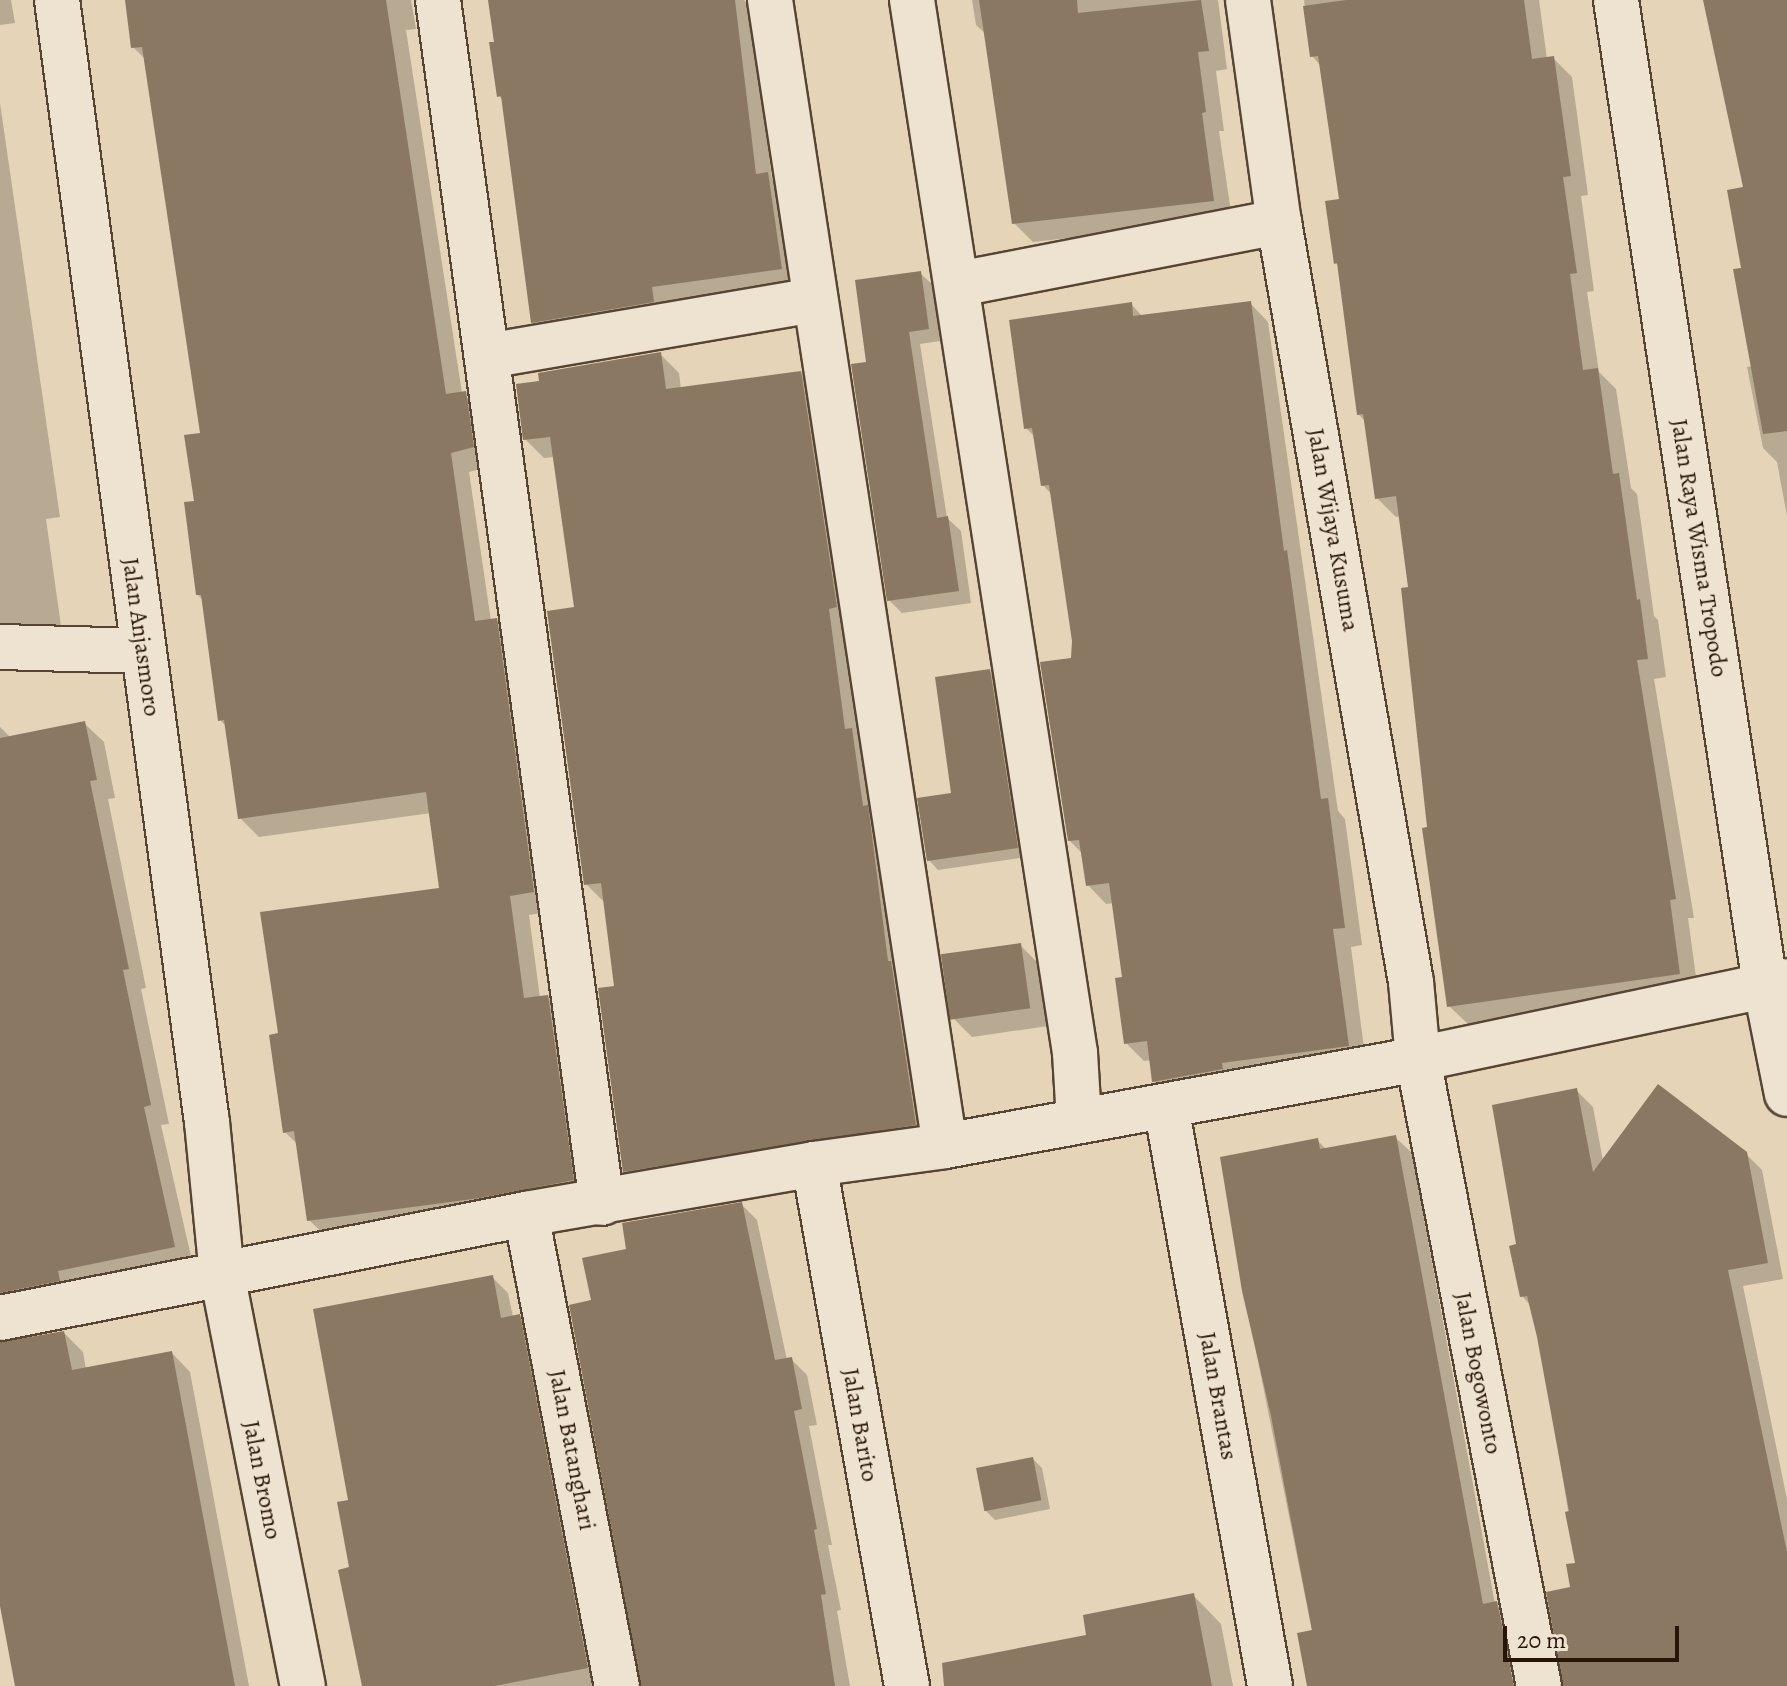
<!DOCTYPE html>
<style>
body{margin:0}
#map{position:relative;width:1787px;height:1686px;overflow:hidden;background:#e5d4b7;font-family:Alegreya,serif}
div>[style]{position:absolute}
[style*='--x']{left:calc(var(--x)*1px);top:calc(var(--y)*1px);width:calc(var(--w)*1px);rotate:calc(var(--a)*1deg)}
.shadow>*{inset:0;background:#0003}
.building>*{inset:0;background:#8a7863;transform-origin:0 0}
.roads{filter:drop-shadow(2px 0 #574534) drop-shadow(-2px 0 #574534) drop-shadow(0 2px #574534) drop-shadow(0 -2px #574534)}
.minor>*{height:44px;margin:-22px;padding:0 22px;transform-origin:22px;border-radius:22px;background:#eee3d0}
span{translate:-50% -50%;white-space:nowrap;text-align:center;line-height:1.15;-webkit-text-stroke:6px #eee3d0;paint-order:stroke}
.street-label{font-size:24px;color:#281508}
.scale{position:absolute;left:1503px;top:1626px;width:176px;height:36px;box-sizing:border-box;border:4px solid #281508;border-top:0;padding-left:10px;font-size:24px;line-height:28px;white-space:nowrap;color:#281508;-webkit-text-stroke:6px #eee3d0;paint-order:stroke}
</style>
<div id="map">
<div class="shadow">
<i style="clip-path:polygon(0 0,11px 0,15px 23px,0 25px)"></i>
<i style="clip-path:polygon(126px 0,411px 0,416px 29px,406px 30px,462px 393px,485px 413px,492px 466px,469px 472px,491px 621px,496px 620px,516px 640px,553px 911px,529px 915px,540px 998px,548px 997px,567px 1016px,592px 1200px,329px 1239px,309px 1220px,298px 1145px,285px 1132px,280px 1035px,441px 889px,431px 813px,259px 837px,240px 818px,227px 727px,220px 720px,204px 601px,198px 595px,196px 502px,202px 434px,146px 60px,133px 47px)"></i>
<i style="clip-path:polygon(490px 0,744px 0,751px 7px,772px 179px,787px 194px,800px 287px,552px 341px,533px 322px,504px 101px,499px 96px)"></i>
<i style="clip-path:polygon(972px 0,1218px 0,1227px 69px,1216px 71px,1224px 131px,1219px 131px,1232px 219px,1033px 242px,1014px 223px,987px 35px,976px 25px)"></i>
<i style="clip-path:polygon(1304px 0,1539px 0,1547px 59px,1553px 58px,1572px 77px,1588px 195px,1581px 196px,1594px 291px,1587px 292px,1599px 372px,1616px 389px,1631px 488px,1637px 494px,1654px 616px,1658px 620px,1666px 677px,1654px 679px,1694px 918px,1688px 918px,1698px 992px,1468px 1024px,1449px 1006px,1429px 829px,1411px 589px,1400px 516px,1396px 517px,1377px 498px,1366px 422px,1358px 414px,1339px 267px,1336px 263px,1341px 201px,1321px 66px,1312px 56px)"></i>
<i style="clip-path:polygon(1705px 0,1787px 0,1787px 516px,1777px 462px,1763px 448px,1747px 367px,1753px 366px,1743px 269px,1745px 189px)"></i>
<i style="clip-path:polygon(0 103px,60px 517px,46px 519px,61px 626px,0 635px)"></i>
<i style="clip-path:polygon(920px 273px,933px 285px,940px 341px,920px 344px,947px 518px,961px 531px,971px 603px,902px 613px,889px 600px,868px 364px)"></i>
<i style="clip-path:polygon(1250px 303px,1268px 322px,1338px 811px,1345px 819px,1362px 945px,1351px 947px,1366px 1064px,1173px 1100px,1154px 1082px,1152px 1060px,1144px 1061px,1126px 1043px,1124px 978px,1114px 903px,1106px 904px,1088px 885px,1083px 854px,1069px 840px,1074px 641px,1052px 495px,1043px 485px,1035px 437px,1026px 428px,1131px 304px,1143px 317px)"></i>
<i style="clip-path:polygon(660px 354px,679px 373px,681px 389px,801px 373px,820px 392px,934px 1143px,644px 1190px,625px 1171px,616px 987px,606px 904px,586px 884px,576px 609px,555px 457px,544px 458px,525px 439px,541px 382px)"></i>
<i style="clip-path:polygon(990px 672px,999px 681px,1026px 857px,938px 870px,929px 860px,953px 795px)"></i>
<i style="clip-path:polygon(85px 724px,104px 742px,115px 798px,108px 799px,146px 988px,141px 989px,169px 1124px,161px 1125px,193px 1265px,0 1321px,0 727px,11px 738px)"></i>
<i style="clip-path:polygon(1020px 945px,1039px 964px,1048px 1026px,972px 1037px,953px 1018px)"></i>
<i style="clip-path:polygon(1577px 1091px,1593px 1107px,1603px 1161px,1745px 1153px,1762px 1170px,1783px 1279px,1743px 1286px,1787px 1499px,1787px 1686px,1590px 1686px,1573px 1588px,1577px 1564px,1539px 1336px,1531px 1306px,1522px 1296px,1518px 1246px)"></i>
<i style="clip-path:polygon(1395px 1137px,1412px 1153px,1495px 1604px,1513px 1620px,1522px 1666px,1504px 1669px,1507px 1686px,1323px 1686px,1244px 1291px,1317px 1140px,1327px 1150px)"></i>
<i style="clip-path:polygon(741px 1204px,757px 1220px,787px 1360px,791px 1359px,807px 1375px,817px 1425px,809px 1426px,832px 1545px,828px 1545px,841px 1610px,837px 1611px,850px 1686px,643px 1686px,594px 1302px,628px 1251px)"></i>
<i style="clip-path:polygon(492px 1277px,508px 1293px,513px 1317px,519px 1316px,535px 1332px,603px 1686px,367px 1686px,352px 1569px,351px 1501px)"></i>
<i style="clip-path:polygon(64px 1333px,83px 1352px,86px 1369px,172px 1353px,190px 1372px,249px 1686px,18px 1686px,0 1590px,0 1343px)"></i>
<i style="clip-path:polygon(1033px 1459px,1042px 1468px,1050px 1509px,995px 1520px,986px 1511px)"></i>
<i style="clip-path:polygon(1193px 1595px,1221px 1624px,1233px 1686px,970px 1686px)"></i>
</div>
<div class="building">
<i style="clip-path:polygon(125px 0,386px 0,446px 394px,466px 391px,474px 447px,451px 453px,475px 621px,497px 618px,534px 892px,510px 896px,524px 998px,548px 995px,574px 1180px,480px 1198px,307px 1221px,294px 1131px,283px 1133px,269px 1035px,278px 1033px,260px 912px,439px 888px,426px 792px,238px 819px,224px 720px,218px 721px,201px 595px,196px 595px,184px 502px,194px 501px,184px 435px,200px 433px,142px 47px,131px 48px)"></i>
<i style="clip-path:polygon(488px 0,735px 0,756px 174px,768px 172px,782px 269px,652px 287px,654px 302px,531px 323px,501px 96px,497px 97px,489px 42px,494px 42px)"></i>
<i style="clip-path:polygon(979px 0,1077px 0,1078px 13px,1201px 0,1209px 51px,1198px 52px,1206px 112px,1202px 113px,1214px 201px,1012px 224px)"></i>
<i style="clip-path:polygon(1346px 0,1524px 0,1532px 59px,1554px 56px,1571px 176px,1563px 177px,1577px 273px,1570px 274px,1583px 370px,1598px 368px,1613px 474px,1619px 473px,1637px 600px,1640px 599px,1648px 659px,1637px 660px,1676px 899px,1670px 900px,1680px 974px,1447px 1007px,1422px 828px,1427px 827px,1401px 588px,1408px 587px,1396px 496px,1375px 499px,1363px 414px,1357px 415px,1337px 263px,1334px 264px,1325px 201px,1339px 199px,1318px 56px,1310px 57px,1303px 6px)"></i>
<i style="clip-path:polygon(1703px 0,1787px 0,1787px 431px,1763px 434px,1733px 269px,1741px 268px,1727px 190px,1743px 187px)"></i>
<i style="clip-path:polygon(921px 271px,929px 329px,909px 332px,937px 518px,948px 516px,959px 591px,887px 601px,851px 364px,866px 362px,855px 280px)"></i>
<i style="clip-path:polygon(1251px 301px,1284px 551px,1287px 550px,1321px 799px,1328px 798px,1345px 928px,1333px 929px,1349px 1046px,1222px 1063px,1223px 1069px,1152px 1082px,1147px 1041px,1124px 1044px,1115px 978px,1122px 977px,1109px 883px,1086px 886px,1079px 840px,1068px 841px,1040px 662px,1071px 658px,1072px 641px,1049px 485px,1041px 486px,1032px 428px,1024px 429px,1009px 320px,1132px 302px,1133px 316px)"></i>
<i style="clip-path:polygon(661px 352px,666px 389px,801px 371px,837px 607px,829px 609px,845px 729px,852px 728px,863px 806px,868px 805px,888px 961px,891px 961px,916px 1125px,623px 1172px,598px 988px,614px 986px,601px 883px,584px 885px,547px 611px,574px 607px,550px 437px,523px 440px,516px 384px,539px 381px,538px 373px)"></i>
<i style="clip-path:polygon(990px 669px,1018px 848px,927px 861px,917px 798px,951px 793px,935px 677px)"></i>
<i style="clip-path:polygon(85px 721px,97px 780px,90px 781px,129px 969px,123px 970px,151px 1105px,144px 1107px,175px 1247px,58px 1271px,60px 1281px,0 1293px,0 738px)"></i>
<i style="left:1021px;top:943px;width:66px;height:81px;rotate:82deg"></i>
<i style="clip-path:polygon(1658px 1084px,1747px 1152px,1768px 1263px,1728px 1270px,1787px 1552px,1787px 1686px,1563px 1686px,1546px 1592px,1570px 1587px,1566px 1564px,1575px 1563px,1565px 1512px,1569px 1511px,1537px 1337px,1527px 1296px,1520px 1297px,1509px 1246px,1516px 1244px,1492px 1105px,1577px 1088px,1593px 1172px)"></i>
<i style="clip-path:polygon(1396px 1135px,1483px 1604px,1497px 1601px,1514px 1686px,1307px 1686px,1297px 1633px,1312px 1630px,1271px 1416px,1242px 1291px,1220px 1157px,1318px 1138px,1320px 1149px)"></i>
<i style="clip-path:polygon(742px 1202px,775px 1360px,792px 1357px,802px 1409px,794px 1411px,817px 1529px,814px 1530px,826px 1594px,821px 1595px,835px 1686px,641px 1686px,569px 1305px,591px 1300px,582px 1258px,626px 1249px,622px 1223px)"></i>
<i style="clip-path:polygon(493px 1275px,501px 1318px,520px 1314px,588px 1668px,494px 1686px,362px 1686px,338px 1570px,349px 1567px,337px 1502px,348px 1500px,313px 1309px)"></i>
<i style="clip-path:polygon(64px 1331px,72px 1370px,172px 1351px,235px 1686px,15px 1686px,0 1606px,0 1342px)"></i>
<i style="left:1033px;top:1457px;width:44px;height:58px;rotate:79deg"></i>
<i style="clip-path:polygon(1194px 1593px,1212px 1686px,944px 1686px,942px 1663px,1086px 1635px,1083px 1615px)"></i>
</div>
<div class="roads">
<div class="minor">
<i style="--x:57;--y:0;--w:1132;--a:82.39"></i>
<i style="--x:207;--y:1122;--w:153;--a:84.4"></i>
<i style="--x:222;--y:1274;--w:420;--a:78.9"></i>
<i style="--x:438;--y:0;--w:1214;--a:82.24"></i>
<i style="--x:770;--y:0;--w:1159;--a:81.32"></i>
<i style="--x:912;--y:0;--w:1066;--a:81.2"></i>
<i style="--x:1075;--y:1053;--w:67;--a:86.6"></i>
<i style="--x:1248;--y:0;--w:224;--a:82.1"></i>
<i style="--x:1279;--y:222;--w:771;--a:80.15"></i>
<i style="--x:1411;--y:982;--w:77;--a:84.8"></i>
<i style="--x:1418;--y:1059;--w:639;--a:79.08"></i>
<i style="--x:1616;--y:0;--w:995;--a:81.39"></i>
<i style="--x:1765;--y:984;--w:112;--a:78.7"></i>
<i style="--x:959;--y:284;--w:326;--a:-11"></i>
<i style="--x:487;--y:356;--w:333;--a:-9.7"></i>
<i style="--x:0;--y:647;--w:143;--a:1.6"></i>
<i style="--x:1166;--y:1106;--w:589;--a:79.83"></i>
<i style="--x:814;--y:1164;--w:530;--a:79.9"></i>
<i style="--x:526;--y:1214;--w:481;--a:79.1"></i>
<i style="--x:0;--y:1318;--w:536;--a:-11.18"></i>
<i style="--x:526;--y:1214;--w:292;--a:-9.8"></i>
<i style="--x:814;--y:1164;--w:132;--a:-7.8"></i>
<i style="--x:945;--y:1146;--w:481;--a:-10.4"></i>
<i style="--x:1418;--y:1059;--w:377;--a:-11.9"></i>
</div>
</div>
<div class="street-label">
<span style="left:1333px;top:530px;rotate:80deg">Jalan Wijaya Kusuma</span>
<span style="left:1699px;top:548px;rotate:81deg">Jalan Raya Wisma Tropodo</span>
<span style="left:141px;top:637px;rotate:82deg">Jalan Anjasmoro</span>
<span style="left:1478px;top:1373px;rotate:79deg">Jalan Bogowonto</span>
<span style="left:1218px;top:1396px;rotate:80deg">Jalan Brantas</span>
<span style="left:860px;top:1425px;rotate:80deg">Jalan Barito</span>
<span style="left:572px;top:1450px;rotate:79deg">Jalan Batanghari</span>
<span style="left:262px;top:1480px;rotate:79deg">Jalan Bromo</span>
</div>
<div class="scale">20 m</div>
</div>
